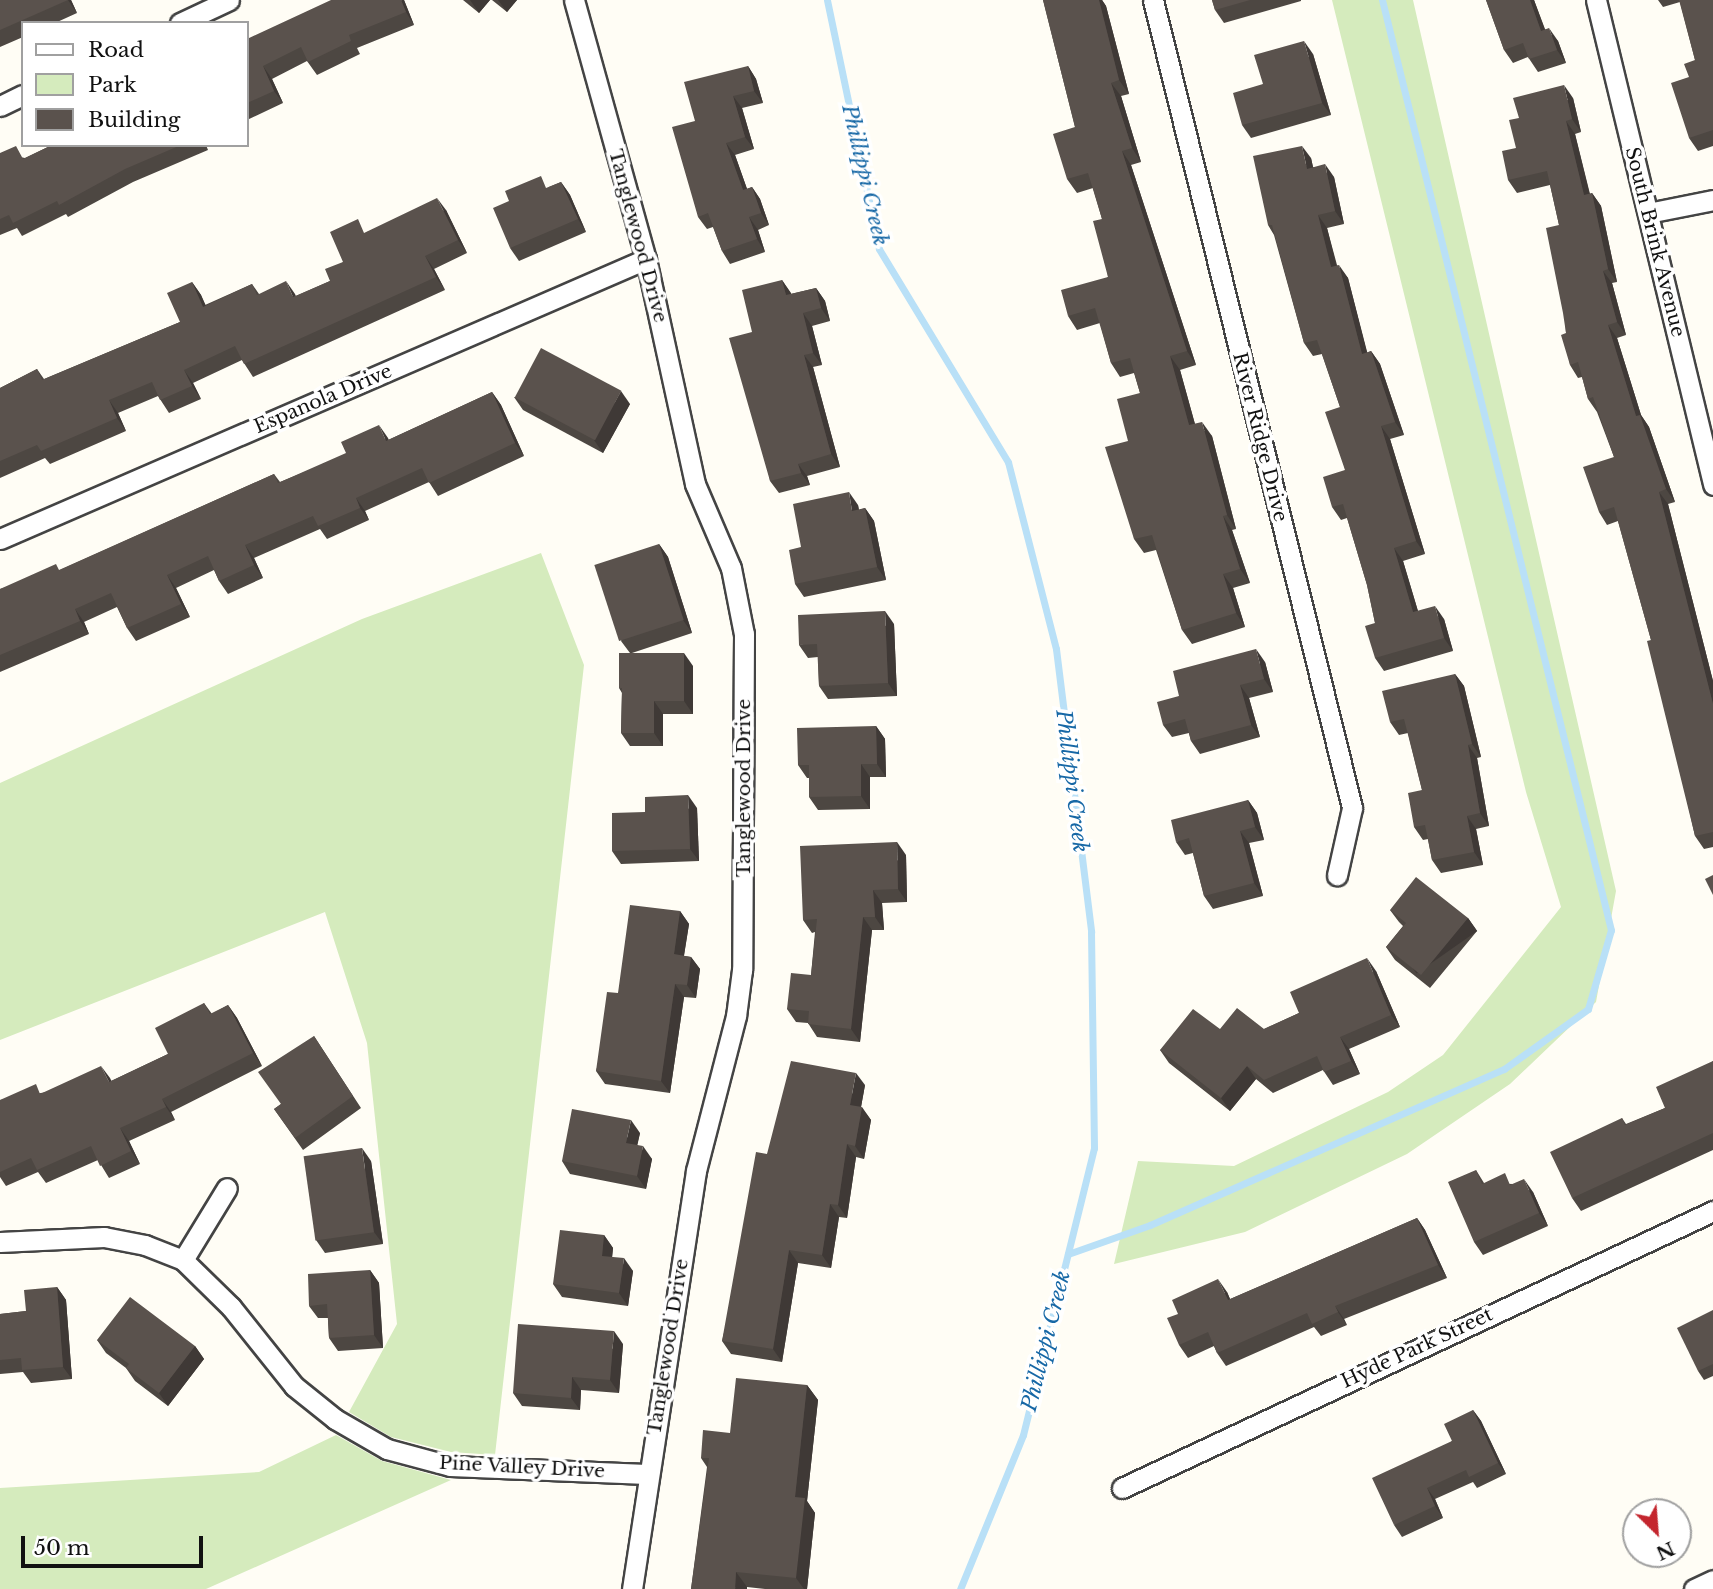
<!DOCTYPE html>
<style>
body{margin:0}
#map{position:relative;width:1713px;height:1589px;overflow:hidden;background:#fffdf5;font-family:"Libre Baskerville",serif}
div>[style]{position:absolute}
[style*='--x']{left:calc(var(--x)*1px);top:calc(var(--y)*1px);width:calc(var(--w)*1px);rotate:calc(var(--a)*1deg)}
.green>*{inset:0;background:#d5ebbd}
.stream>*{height:7px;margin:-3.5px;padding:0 3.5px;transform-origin:3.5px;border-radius:3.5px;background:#b9e0f7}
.roads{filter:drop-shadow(2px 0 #444) drop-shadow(-2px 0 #444) drop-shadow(0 2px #444) drop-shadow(0 -2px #444)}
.minor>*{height:19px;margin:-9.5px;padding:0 9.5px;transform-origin:9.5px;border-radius:9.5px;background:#fff}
.wall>*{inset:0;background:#4d4742}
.shaded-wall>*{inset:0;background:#3f3936;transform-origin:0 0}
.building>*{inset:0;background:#5a524d;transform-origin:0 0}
span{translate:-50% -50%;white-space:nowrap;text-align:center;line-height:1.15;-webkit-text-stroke:7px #fff;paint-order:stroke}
.street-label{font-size:19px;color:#111}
.water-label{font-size:21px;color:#1768a6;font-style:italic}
.legend{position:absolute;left:21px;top:21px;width:228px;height:126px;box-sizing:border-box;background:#fff;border:2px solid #a0a0a0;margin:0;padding:9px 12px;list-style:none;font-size:21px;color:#111}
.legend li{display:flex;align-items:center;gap:14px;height:35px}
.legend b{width:35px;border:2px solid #a0a0a0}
.north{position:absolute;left:1622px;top:1498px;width:70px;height:70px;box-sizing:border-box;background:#fff;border:2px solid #a0a0a0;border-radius:50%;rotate:155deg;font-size:19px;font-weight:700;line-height:28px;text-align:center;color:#111}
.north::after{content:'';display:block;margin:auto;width:24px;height:32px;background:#c4262e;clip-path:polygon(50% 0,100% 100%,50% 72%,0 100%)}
.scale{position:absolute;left:21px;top:1536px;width:182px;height:32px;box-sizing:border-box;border:4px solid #111;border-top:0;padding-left:9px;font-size:21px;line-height:24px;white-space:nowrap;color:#111;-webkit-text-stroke:5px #fff;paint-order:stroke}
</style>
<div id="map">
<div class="green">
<i style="clip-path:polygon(1332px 0,1413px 0,1616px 891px,1596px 1002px,1510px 1084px,1407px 1154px,1245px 1232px,1114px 1264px,1138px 1161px,1234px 1166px,1388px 1092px,1443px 1055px,1561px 907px,1526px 792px)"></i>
<i style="clip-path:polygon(541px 553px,584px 665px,495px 1455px,451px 1452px,391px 1437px,349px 1412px,397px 1324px,367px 1043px,325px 912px,0 1040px,0 783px,362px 619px)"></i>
<i style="clip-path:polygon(336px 1435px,382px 1461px,451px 1480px,206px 1589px,0 1589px,0 1488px,259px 1472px)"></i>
</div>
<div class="stream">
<i style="--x:827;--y:0;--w:254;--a:78.2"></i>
<i style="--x:879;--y:249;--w:249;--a:58.8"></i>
<i style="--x:1008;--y:462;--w:193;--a:75.6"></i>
<i style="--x:1056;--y:649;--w:285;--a:82.9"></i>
<i style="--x:1091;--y:932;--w:216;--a:89.2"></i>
<i style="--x:1094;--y:1148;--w:296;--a:103.9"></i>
<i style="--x:1023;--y:1435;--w:166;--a:112.2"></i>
<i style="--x:1068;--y:1254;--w:87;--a:-19.5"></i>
<i style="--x:1150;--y:1225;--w:387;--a:-23.8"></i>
<i style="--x:1504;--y:1069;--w:103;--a:-35.5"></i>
<i style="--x:1588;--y:1009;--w:82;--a:-73.8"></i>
<i style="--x:1611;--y:930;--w:958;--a:-103.83"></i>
</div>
<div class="roads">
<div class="minor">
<i style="--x:574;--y:0;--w:269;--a:74.5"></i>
<i style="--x:646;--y:259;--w:230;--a:77.7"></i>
<i style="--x:695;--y:484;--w:91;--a:66.8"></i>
<i style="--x:731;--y:568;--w:67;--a:78.9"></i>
<i style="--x:744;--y:634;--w:336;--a:90.3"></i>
<i style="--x:742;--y:970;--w:46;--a:97.4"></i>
<i style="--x:736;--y:1016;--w:160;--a:104.5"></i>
<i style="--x:696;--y:1171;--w:423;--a:98.7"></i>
<i style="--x:1153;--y:0;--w:832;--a:76.16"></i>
<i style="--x:1352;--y:808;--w:69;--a:102.6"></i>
<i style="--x:1596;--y:0;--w:499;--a:76.4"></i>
<i style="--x:180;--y:23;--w:54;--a:-25.1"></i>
<i style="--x:0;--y:106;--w:25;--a:-26"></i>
<i style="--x:1648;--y:213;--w:66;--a:-11.3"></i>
<i style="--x:0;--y:539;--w:704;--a:-23.43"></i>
<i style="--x:0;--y:1242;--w:104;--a:-2.8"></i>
<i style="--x:104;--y:1237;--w:42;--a:11"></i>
<i style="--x:145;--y:1245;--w:41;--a:21.5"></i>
<i style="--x:183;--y:1260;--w:67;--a:44.4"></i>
<i style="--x:231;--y:1307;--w:101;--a:51.4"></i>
<i style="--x:294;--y:1386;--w:53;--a:38.8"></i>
<i style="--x:335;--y:1419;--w:60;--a:30"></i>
<i style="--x:387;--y:1449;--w:65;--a:15.1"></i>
<i style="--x:450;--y:1466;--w:197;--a:2.3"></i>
<i style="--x:183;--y:1260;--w:84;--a:-58.6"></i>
<i style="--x:1122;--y:1488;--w:653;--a:-25.11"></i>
<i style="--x:1694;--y:1589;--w:21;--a:-25"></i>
</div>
</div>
<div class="wall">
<i style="clip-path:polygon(0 0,71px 0,77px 13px,55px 23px,23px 23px,23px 37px,0 47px)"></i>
<i style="clip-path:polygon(404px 0,414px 25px,357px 48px,360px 54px,317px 75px,307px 61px,272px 79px,283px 103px,247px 120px,247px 39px)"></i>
<i style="clip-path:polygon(463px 0,490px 0,479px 13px)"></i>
<i style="clip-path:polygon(492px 0,517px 0,507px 12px)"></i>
<i style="clip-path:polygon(1043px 0,1102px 0,1106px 6px,1129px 94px,1121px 96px,1141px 162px,1131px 165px,1196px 365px,1180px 370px,1195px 424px,1212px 436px,1236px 529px,1232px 530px,1250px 583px,1233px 588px,1245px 627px,1192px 644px,1182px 630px,1156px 550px,1144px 553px,1134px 539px,1128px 441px,1140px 393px,1134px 373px,1120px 377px,1111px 363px,1100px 323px,1077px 330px,1068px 316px,1108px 277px,1102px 219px,1093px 188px,1077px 193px,1067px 179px,1075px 127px)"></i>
<i style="clip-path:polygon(1212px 0,1301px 0,1301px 1px,1224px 23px,1215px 10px)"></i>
<i style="clip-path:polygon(1486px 0,1534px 0,1545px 29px,1558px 41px,1566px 63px,1538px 72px,1528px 57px,1513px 63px,1504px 50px)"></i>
<i style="clip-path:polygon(1658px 0,1713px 0,1713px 146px,1698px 151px,1689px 138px,1695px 60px,1680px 2px,1663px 7px)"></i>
<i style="clip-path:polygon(1313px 54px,1331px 115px,1251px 138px,1242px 125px,1263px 84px)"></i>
<i style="clip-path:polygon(748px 66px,756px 79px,763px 103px,742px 108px,754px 149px,735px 155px,747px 189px,752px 187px,760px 199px,769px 225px,758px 230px,765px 252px,730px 264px,722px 251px,713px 227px,707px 229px,698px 217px,695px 121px)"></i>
<i style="clip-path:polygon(1573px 98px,1581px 132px,1575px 134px,1590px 194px,1592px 193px,1601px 206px,1617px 282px,1612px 283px,1626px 335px,1617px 338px,1641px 415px,1649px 427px,1675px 502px,1668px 504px,1713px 681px,1713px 847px,1704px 849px,1695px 836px,1651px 640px,1618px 521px,1607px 525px,1599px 512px,1614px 457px,1597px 412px,1588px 399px,1582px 377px,1578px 378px,1570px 365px,1566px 333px,1559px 225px,1550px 185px,1517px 193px,1508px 180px,1516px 148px,1519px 118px)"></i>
<i style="clip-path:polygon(52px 145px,206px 145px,208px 150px,133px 182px,68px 217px,66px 214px,22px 236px,17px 228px,0 235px,0 153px,25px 158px)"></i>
<i style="clip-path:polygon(1311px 158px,1313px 167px,1334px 177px,1344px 224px,1327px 228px,1337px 265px,1348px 278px,1367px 353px,1371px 351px,1380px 364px,1404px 435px,1390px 439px,1425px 554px,1403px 561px,1418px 611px,1444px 619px,1453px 651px,1384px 671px,1375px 658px,1375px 623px,1367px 585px,1347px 518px,1341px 520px,1332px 507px,1345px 470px,1340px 407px,1322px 354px,1313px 356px,1304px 343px,1274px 235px,1268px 225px)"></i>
<i style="clip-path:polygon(561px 182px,570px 195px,586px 232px,519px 261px,510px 248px,549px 187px)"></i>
<i style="clip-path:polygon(446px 210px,467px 253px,434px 269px,445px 290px,253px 377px,242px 360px,193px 383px,201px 399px,169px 413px,158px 396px,118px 413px,126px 431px,50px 464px,45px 458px,0 478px,0 388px,37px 369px,44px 379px,180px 322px,192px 282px,201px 295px,205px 305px,252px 284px,259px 294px,296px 296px,330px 281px,343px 262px,367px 232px)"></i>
<i style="clip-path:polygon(782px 280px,791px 294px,816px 288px,825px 301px,830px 321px,812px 326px,822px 365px,813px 367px,840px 467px,807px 476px,810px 485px,779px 493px,770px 481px,752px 332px)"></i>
<i style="clip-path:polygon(492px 392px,501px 405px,524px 456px,438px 496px,429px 482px,365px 511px,369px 520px,327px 539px,320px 529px,254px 558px,263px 578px,228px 594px,219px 581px,214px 570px,176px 588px,190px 617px,136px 641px,127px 628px,117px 607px,84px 622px,89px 634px,0 672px,0 589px,60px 570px,274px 474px,280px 482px,388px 438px,388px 440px)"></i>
<i style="clip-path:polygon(514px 397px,630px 404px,603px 453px,523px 410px)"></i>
<i style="clip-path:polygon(858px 505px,859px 510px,865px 508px,874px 521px,886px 580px,804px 597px,795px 584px,801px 547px)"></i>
<i style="clip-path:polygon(659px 544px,668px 557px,692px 633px,632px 653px,693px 666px,693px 714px,663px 714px,663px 746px,630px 746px,621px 733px,622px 693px,619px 688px,630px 653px,621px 641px)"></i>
<i style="clip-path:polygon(894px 624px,897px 696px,828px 699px,819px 686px,818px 657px,808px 658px,799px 645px)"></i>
<i style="clip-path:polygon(1265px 662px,1273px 692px,1249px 698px,1260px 737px,1200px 754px,1191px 741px,1189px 733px,1172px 737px,1163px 725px,1179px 696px)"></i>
<i style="clip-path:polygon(1455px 674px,1464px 686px,1481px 757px,1477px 758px,1489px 826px,1476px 829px,1483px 865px,1441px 873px,1432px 860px,1428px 839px,1423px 840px,1414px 827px,1422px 790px,1408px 733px,1399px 735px,1390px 722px)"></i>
<i style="clip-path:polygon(876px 726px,885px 739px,886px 777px,870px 777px,870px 809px,818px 810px,809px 797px,809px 778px,807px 778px,798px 765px)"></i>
<i style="clip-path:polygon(1248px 800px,1257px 813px,1264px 840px,1249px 843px,1263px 896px,1213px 909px,1204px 896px,1193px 853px,1185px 855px,1176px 842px)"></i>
<i style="clip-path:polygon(697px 808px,699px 861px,621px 864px,612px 851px,645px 812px)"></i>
<i style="clip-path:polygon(906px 855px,907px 902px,882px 903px,884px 930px,872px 930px,860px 1042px,817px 1037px,808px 1023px,796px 1022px,787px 1009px,811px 975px,815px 932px,812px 933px,803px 920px)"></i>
<i style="clip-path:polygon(1390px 910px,1468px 918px,1477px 931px,1430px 988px,1395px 960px,1386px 947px,1403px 926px,1399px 922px)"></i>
<i style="clip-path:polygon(680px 911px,689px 924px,684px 956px,691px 957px,700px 969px,696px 998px,684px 997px,670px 1093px,605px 1084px,596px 1071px,618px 993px)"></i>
<i style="clip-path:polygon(1376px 971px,1400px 1027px,1349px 1049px,1360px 1074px,1333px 1085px,1323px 1070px,1273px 1093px,1256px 1079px,1230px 1111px,1169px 1063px,1160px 1050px,1220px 1029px,1264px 1029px,1299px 1013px)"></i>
<i style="clip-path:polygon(204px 1003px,212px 1014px,228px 1005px,237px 1018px,262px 1066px,171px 1112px,175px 1120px,129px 1141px,140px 1164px,109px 1178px,98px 1160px,46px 1183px,38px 1172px,6px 1186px,0 1177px,0 1100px,111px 1081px,168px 1054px)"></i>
<i style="clip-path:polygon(314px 1036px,361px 1108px,303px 1150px,274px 1109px,281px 1104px)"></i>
<i style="clip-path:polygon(1713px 1061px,1713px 1150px,1581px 1211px,1572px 1198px,1622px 1118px,1626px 1124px,1665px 1108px)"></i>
<i style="clip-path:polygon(865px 1085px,861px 1107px,871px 1120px,864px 1159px,856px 1157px,847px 1218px,839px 1217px,831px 1268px,798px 1263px,782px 1362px,731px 1354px,722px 1341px,767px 1154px)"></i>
<i style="clip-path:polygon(640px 1133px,637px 1145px,652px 1159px,646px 1189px,570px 1174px,562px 1161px)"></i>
<i style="clip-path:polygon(371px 1161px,383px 1244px,325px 1253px,316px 1240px)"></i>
<i style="clip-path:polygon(1476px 1170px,1484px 1183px,1513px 1184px,1533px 1192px,1548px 1226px,1483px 1255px,1474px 1242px)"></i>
<i style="clip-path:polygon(1417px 1218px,1425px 1230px,1447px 1278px,1344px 1319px,1347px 1325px,1321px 1336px,1314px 1327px,1226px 1366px,1217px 1353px,1214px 1346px,1188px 1358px,1179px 1345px,1178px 1314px,1227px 1292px,1230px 1299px)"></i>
<i style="clip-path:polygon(604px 1235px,613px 1248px,612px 1257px,633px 1271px,628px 1306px,562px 1297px,553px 1284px)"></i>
<i style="clip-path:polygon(370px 1270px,379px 1283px,383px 1348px,338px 1351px,329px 1338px,328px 1318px,318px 1318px,309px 1306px)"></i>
<i style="clip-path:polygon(57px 1287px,66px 1300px,72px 1379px,31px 1383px,23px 1372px,0 1374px,0 1314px,26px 1311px)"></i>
<i style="clip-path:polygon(1713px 1310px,1713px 1376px,1704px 1380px,1698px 1371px)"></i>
<i style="clip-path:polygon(97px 1340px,195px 1346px,204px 1359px,168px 1406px,135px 1381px,126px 1368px,106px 1353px)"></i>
<i style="clip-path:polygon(623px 1344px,619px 1393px,581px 1390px,580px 1410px,522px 1406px,513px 1393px)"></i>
<i style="clip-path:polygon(807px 1385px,818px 1400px,807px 1501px,815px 1513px,807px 1589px,765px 1589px,747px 1587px,691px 1589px,707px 1467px,701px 1458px,730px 1433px)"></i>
<i style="clip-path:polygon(1473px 1410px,1481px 1421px,1506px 1474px,1477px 1488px,1473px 1482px,1435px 1499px,1443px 1518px,1402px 1537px,1394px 1525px)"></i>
</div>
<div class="shaded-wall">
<i style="clip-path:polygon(68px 0,71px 0,77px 13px)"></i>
<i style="clip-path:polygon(401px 0,404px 0,414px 25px,406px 12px)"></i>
<i style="clip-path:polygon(470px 0,490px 0,479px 13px)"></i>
<i style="clip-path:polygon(498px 0,517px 0,507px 12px)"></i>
<i style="clip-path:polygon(1099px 0,1102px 0,1106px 6px,1129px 94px,1119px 80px)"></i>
<i style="clip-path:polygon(1530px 0,1534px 0,1550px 44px,1541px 31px)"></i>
<i style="clip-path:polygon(1549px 28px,1558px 41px,1566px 63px,1557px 50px)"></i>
<i style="clip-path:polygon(1304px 41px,1313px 54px,1331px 115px,1322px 103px)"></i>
<i style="clip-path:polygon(263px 66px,272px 79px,283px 103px,274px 91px)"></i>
<i style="clip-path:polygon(748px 66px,756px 79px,763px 103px,754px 91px)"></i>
<i style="clip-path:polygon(1111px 83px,1121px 96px,1141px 162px,1132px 148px)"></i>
<i style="clip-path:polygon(1564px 85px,1573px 98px,1581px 132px,1572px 119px)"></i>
<i style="clip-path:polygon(733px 96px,742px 108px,754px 149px,745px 137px)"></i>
<i style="clip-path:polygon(1566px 121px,1575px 134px,1593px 208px,1584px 195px)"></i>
<i style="clip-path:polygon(726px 143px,735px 155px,752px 203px,743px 190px)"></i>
<i style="clip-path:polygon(1302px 146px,1311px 158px,1316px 181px,1307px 169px)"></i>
<i style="clip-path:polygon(1122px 151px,1131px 165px,1196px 365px,1187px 351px)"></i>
<i style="clip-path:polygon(1325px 164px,1334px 177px,1344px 224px,1335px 211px)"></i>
<i style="clip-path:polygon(561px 182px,570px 195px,586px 232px,578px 219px)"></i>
<i style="clip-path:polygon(752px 187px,760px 199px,769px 225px,761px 213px)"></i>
<i style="clip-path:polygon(1592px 193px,1601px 206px,1617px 282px,1608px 269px)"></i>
<i style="clip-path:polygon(437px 198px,446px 210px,467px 253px,458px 240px)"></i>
<i style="clip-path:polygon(1318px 215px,1327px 228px,1340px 280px,1331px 267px)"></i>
<i style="clip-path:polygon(749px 217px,758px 230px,765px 252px,757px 239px)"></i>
<i style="clip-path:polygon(425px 256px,434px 269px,445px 290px,436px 277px)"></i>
<i style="clip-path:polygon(1339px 265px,1348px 278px,1371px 367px,1362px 354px)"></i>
<i style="clip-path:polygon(1603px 271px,1612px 283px,1626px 335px,1617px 322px)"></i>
<i style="clip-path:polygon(782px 280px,791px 293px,795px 308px,786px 295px)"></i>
<i style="clip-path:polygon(286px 281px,295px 294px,302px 310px,293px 297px)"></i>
<i style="clip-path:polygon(192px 282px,201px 295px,212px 319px,203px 307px)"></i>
<i style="clip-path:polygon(816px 288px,825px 301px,830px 321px,821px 308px)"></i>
<i style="clip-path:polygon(803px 313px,812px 326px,822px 365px,813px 353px)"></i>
<i style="clip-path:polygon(1608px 325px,1617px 338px,1641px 415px,1649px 427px,1675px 502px,1666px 489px,1636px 416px)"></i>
<i style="clip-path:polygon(1371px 351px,1380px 364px,1404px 435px,1395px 422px)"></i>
<i style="clip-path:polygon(804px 355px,813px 367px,840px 467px,831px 454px)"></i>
<i style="clip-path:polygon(1170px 356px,1180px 370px,1199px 439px,1189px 425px)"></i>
<i style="clip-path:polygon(184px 370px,193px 383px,201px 399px,192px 386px)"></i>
<i style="clip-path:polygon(621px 391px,630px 404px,603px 453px,594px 440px)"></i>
<i style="clip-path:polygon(492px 392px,501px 405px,524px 456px,515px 443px)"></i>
<i style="clip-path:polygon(109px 400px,118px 413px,126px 431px,117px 418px)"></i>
<i style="clip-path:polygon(1202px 422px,1212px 436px,1236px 529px,1227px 515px)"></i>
<i style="clip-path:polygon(379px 425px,388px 438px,395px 454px,386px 441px)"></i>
<i style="clip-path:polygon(1381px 426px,1390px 439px,1425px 554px,1416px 541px)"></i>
<i style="clip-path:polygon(798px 464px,807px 476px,810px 485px,801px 473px)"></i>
<i style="clip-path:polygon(849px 492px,858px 505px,861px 524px,852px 511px)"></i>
<i style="clip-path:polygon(1659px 492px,1668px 504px,1713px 681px,1713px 704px)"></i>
<i style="clip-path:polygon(356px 498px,365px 511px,369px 520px,360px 508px)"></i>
<i style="clip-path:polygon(865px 508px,874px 521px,886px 580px,877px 567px)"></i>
<i style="clip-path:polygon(1223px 516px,1232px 530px,1250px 583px,1240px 569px)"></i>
<i style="clip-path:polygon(659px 544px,668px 557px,692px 633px,683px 620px)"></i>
<i style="clip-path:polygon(245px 545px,254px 558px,263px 578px,254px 565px)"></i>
<i style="clip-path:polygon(1394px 548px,1403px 561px,1422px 625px,1413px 612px)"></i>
<i style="clip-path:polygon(1223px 574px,1233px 588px,1245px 627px,1236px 613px)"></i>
<i style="clip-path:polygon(167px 575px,176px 588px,190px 617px,181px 604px)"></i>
<i style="clip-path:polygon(1435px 606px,1444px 619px,1453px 651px,1444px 638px)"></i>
<i style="clip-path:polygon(75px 609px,84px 622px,89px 634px,80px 621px)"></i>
<i style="clip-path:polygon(885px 611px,894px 624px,897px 696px,888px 683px)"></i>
<i style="clip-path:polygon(1256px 649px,1265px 662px,1273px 692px,1264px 679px)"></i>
<i style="clip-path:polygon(684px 653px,693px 666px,693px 714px,684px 701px)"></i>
<i style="clip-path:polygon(1455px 674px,1464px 686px,1481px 757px,1472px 744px)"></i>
<i style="clip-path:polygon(1240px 685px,1249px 698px,1260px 737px,1251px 725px)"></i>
<i style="clip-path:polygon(654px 701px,663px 714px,663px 746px,654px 733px)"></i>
<i style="clip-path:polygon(876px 726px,885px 739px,886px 777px,877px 764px)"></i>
<i style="clip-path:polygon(1468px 745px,1477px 758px,1489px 826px,1480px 813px)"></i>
<i style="clip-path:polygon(861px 764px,870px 777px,870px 809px,861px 796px)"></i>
<i style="clip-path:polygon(688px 795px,697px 808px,699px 861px,690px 849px)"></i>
<i style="clip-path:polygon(1248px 800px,1257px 813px,1264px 840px,1255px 827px)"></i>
<i style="clip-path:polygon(1467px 816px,1476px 829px,1483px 865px,1474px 852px)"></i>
<i style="clip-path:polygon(1240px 831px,1249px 843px,1263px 896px,1254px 883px)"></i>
<i style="clip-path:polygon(897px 842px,906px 855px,907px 902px,898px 889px)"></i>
<i style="clip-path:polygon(873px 890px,882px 903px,884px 930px,875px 917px)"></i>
<i style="clip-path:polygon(680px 911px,689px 924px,682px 967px,674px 954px)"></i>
<i style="clip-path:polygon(863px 917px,872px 930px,860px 1042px,851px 1029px)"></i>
<i style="left:1468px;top:918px;width:16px;height:74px;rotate:55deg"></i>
<i style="clip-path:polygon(691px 957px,700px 969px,696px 998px,687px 985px)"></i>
<i style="clip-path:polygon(1367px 958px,1376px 971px,1400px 1027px,1391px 1015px)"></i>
<i style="clip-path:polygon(675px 984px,684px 997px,670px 1093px,661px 1081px)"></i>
<i style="clip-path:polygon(228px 1005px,237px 1018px,262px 1066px,253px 1053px)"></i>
<i style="clip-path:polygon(1340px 1037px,1349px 1049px,1360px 1074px,1351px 1061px)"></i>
<i style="clip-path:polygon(101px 1066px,110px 1078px,118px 1095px,109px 1082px)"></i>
<i style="clip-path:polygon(1247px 1066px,1256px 1079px,1230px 1111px,1221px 1098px)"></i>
<i style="clip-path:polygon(856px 1073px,865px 1085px,859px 1118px,850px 1105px)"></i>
<i style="clip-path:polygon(162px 1099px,171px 1112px,175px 1120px,166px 1107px)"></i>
<i style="clip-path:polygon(862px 1107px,871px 1120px,864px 1159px,855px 1146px)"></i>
<i style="clip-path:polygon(631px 1120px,640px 1133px,635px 1156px,626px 1143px)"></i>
<i style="clip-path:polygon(120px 1128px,129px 1141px,140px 1164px,131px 1151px)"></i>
<i style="clip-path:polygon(847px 1144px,856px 1157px,847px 1218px,838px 1205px)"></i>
<i style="clip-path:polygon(643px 1146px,652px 1159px,646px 1189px,637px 1176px)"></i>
<i style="clip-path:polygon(362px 1148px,371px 1161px,383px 1244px,374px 1232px)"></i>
<i style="clip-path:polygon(1524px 1179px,1533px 1192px,1548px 1226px,1539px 1213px)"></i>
<i style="clip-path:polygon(830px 1204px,839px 1217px,831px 1268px,822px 1255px)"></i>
<i style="clip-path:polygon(1417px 1218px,1425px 1230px,1447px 1278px,1438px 1265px)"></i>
<i style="clip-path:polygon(604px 1235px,613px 1248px,611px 1269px,602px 1256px)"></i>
<i style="clip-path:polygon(789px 1250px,798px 1263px,782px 1362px,773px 1349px)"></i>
<i style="clip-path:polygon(624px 1258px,633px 1271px,628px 1306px,619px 1293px)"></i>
<i style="clip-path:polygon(370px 1270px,379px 1283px,383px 1348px,374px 1335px)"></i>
<i style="clip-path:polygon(1218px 1279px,1227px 1292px,1236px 1313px,1228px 1300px)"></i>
<i style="clip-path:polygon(57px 1287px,66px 1300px,72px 1379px,63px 1367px)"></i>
<i style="clip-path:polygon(1335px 1306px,1344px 1319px,1347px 1325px,1338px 1312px)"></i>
<i style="clip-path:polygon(614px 1331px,623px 1344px,619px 1393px,610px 1380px)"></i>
<i style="clip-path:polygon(195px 1346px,204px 1359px,168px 1406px,159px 1393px)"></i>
<i style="clip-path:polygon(572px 1377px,581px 1390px,580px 1410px,571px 1398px)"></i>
<i style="clip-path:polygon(807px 1385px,818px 1400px,807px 1501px,815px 1513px,807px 1589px,804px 1589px,796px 1578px,795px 1497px)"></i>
<i style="clip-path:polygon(1473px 1410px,1481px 1421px,1506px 1474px,1498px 1463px)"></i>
<i style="clip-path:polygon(1427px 1488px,1435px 1499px,1443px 1518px,1435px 1506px)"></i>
<i style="clip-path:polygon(736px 1572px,747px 1587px,747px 1589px,735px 1589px)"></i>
</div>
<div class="building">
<i style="clip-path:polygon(0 0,68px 0,0 30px)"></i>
<i style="clip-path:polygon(331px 0,401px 0,406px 12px,349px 35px,351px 41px,308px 62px,301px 47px,263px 66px,274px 91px,247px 103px,247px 39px)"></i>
<i style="clip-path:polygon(1043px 0,1099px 0,1119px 80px,1111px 83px,1132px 148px,1122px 151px,1187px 351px,1170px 356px,1189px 425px,1202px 422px,1227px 515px,1223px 516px,1240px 569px,1223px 574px,1236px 613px,1182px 630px,1152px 535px,1134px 539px,1105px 447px,1128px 441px,1117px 399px,1140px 393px,1130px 358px,1111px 363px,1095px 308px,1068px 316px,1061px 290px,1108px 277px,1093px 221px,1102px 219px,1088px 173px,1067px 179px,1053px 134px,1075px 127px)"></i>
<i style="clip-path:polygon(1212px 0,1250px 0,1215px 10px)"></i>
<i style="clip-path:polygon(1486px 0,1530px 0,1541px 31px,1549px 28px,1557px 50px,1529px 59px,1523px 43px,1504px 50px)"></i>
<i style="clip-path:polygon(1679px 0,1713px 0,1713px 130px,1689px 138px,1671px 83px,1689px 77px,1684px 64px,1695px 60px)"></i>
<i style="clip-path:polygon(1304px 41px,1322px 103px,1242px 125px,1233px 93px,1263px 84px,1254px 55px)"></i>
<i style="clip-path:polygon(748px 66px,754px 91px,733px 96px,745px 137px,726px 143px,743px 190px,752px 187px,761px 213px,749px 217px,757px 239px,722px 251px,708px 213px,698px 217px,672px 127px,695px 121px,684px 82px)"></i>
<i style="clip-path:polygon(1564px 85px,1572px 119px,1566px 121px,1584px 195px,1592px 193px,1608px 269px,1603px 271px,1617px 322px,1608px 325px,1636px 416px,1640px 415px,1666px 489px,1659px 492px,1713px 704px,1713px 832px,1695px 836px,1647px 641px,1651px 640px,1614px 507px,1599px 512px,1583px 467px,1614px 457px,1593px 397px,1588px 399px,1578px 362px,1570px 365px,1561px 335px,1566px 333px,1563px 313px,1546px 228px,1559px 225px,1547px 171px,1508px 180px,1502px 151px,1516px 148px,1509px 120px,1519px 118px,1513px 98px)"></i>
<i style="clip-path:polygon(52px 145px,181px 145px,125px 169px,59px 205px,57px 201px,13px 223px,9px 215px,0 219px,0 153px,16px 146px,23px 159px)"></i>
<i style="clip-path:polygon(1302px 146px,1307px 169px,1325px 164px,1335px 211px,1318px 215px,1331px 267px,1339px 265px,1362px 354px,1371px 351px,1395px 422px,1381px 426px,1416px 541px,1394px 548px,1413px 612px,1435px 606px,1444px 638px,1375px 658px,1365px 626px,1375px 623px,1367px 585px,1343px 504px,1332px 507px,1323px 477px,1345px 470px,1325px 412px,1340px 407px,1317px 340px,1304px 343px,1272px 225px,1268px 225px,1253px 156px)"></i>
<i style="clip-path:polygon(541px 176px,546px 188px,561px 182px,578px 219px,510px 248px,493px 208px,509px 201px,505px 191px)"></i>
<i style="clip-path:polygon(437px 198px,458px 240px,425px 256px,436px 277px,244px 364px,235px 346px,184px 370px,192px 386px,160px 400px,152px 382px,109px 400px,117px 418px,41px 451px,37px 445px,0 461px,0 388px,37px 369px,42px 380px,180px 322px,167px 293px,192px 282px,203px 307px,252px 284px,257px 295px,286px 281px,293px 297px,330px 281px,325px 269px,343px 262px,330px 232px,358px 219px,364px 233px)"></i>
<i style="clip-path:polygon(782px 280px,786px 295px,816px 288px,821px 308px,803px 313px,813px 353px,804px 355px,831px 454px,798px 464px,801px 473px,770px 481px,729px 338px,752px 332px,742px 290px)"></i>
<i style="left:541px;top:348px;width:91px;height:56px;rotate:28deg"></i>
<i style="clip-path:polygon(492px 392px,515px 443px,429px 483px,422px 468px,356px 498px,360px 508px,318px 526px,313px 516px,245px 545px,254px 565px,219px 581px,208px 556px,167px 575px,181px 604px,127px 628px,111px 593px,75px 609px,80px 621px,0 655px,0 589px,56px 564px,59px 570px,274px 474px,278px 483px,346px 453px,341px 442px,379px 425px,386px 441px)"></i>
<i style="clip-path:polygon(849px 492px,852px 511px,865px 508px,877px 567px,795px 584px,789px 550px,801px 547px,793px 504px)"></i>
<i style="left:659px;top:544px;width:80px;height:68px;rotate:72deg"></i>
<i style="clip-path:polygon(885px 611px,888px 683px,819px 686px,817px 644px,799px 645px,798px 615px)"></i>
<i style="clip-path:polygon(1256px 649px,1264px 679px,1240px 685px,1251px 725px,1191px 741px,1185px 719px,1163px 725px,1157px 702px,1179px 696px,1173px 671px)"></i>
<i style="clip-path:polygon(619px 653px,684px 653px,684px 701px,654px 701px,654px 733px,621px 733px,622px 688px,619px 688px)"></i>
<i style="clip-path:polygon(1455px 674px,1472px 744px,1468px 745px,1480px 813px,1467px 816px,1474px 852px,1432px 860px,1425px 825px,1414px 827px,1408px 793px,1422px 790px,1404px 719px,1390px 722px,1382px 691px)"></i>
<i style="clip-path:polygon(876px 726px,877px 764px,861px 764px,861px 796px,809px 797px,809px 765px,798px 765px,797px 728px)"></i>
<i style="clip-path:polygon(688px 795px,690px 849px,612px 851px,612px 813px,645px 812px,645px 797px)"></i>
<i style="clip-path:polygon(1248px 800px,1255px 827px,1240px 831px,1254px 883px,1204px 896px,1189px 838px,1176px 842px,1171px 820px)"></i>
<i style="clip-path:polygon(897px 842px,898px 889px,873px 890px,875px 917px,863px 917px,851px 1029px,808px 1024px,809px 1011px,787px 1009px,791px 973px,811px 975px,817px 919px,803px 920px,800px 846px)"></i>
<i style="clip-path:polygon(1713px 875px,1713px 895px,1705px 879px)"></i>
<i style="clip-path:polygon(1416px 877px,1468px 918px,1421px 975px,1386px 947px,1406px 923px,1390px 910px)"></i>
<i style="clip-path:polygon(630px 905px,680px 911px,674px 954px,691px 957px,687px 985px,675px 984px,661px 1081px,596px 1071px,607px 992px,618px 993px)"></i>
<i style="clip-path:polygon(1367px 958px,1391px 1015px,1340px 1037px,1351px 1061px,1324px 1072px,1317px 1056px,1264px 1080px,1247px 1066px,1221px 1098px,1160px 1050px,1193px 1009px,1220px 1029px,1237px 1008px,1264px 1029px,1299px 1013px,1290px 992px)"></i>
<i style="clip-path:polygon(204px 1003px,210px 1014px,228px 1005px,253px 1053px,162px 1099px,166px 1107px,120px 1128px,131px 1151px,100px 1166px,91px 1146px,37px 1170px,31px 1158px,0 1172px,0 1100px,36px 1084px,40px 1094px,101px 1066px,109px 1082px,168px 1054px,155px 1028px)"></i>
<i style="clip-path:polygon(314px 1036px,353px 1096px,295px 1138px,274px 1109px,281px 1104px,258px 1072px)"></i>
<i style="clip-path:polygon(791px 1061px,856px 1073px,850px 1105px,862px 1107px,855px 1146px,847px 1144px,838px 1205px,830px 1204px,822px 1255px,789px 1250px,773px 1349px,722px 1341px,756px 1152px,767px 1154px)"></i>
<i style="clip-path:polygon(1713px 1061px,1713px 1133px,1572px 1198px,1550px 1152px,1622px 1118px,1625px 1125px,1665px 1108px,1656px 1087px)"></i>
<i style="clip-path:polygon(572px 1109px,631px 1120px,626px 1143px,643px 1146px,637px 1176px,562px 1161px)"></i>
<i style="left:362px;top:1148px;width:85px;height:59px;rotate:82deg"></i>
<i style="clip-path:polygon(1476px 1170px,1482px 1184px,1505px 1173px,1510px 1185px,1524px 1179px,1539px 1213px,1474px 1242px,1448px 1182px)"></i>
<i style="clip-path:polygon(1417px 1218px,1438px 1265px,1335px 1306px,1338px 1312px,1312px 1324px,1307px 1313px,1217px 1353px,1208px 1332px,1179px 1345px,1167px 1318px,1178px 1314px,1172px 1300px,1218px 1279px,1228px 1300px)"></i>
<i style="clip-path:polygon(560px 1230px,604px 1235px,602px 1256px,624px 1258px,619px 1293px,553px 1284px)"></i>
<i style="clip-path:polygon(370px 1270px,374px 1335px,329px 1338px,327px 1304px,309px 1306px,308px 1274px)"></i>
<i style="clip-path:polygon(57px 1287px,63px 1367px,22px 1370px,21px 1358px,0 1360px,0 1314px,26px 1311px,24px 1290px)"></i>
<i style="clip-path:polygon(130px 1297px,195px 1346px,159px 1393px,126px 1368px,129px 1364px,97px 1340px)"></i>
<i style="clip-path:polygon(1713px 1310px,1713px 1364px,1698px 1371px,1677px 1328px)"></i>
<i style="clip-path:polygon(518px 1324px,614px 1331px,610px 1380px,572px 1377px,571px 1398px,513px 1393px)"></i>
<i style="clip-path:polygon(736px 1378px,807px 1385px,795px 1497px,805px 1498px,796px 1578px,736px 1572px,735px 1589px,691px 1589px,709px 1458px,701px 1458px,703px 1430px,730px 1433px)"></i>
<i style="clip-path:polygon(1473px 1410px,1498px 1463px,1469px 1477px,1466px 1470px,1427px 1488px,1435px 1506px,1394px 1525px,1372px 1478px,1452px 1441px,1444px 1424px)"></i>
</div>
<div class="street-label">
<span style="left:638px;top:236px;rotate:75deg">Tanglewood Drive</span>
<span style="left:1655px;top:242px;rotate:76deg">South Brink Avenue</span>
<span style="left:323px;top:399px;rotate:-23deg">Espanola Drive</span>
<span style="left:1260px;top:437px;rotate:76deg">River Ridge Drive</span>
<span style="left:744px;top:788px;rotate:-90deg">Tanglewood Drive</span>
<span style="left:668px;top:1347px;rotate:-81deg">Tanglewood Drive</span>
<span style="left:1417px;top:1348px;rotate:-25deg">Hyde Park Street</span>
<span style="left:522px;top:1467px;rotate:3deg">Pine Valley Drive</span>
</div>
<div class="water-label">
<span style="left:865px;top:175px;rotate:77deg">Phillippi Creek</span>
<span style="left:1072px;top:781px;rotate:83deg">Phillippi Creek</span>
<span style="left:1046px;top:1341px;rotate:-76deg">Phillippi Creek</span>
</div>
<ul class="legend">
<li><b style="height:9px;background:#fff"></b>Road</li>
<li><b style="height:19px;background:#d5ebbd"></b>Park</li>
<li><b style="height:19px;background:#5a524d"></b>Building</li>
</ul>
<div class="north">N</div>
<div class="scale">50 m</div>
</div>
